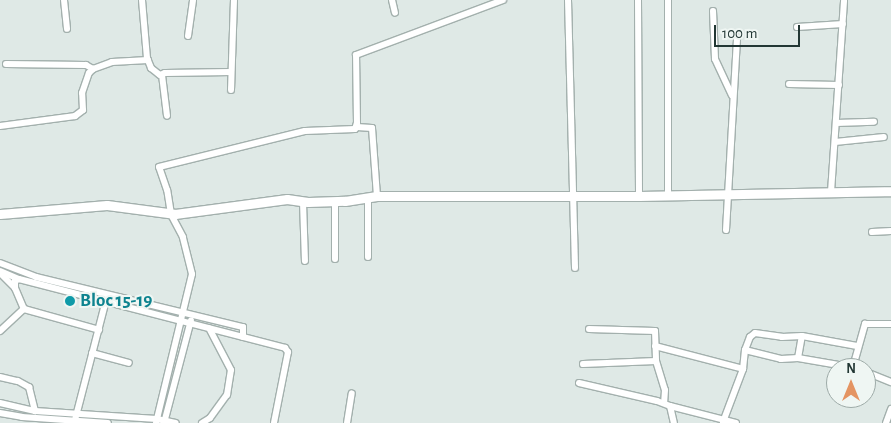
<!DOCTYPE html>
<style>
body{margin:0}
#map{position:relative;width:891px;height:423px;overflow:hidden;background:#dfe9e6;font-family:"Alegreya Sans",sans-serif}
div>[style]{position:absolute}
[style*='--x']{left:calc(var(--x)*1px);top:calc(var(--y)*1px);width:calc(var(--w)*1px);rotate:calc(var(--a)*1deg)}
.roads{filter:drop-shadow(1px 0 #a3b0ad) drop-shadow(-1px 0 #a3b0ad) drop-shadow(0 1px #a3b0ad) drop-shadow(0 -1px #a3b0ad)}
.street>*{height:6px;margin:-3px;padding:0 3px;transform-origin:3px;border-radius:3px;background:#fff}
.secondary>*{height:9px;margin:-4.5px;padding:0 4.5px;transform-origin:4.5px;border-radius:4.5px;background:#fff}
.dots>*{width:14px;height:14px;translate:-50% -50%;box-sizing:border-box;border:2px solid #eff6f3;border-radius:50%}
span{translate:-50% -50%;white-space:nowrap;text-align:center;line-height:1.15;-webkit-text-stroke:4px #eff6f3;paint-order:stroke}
.culture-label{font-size:19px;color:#0d838f;font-weight:700}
.left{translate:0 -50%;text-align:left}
.north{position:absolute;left:826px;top:358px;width:50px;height:50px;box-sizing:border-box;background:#eff6f3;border:1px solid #9daaa7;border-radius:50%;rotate:0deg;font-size:14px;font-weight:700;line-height:20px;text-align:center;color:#223734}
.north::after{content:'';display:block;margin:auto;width:18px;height:22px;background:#e49462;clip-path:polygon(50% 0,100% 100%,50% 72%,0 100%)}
.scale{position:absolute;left:714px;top:25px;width:86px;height:22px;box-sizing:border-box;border:2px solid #223734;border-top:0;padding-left:6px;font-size:15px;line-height:18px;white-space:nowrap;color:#223734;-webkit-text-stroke:4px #eff6f3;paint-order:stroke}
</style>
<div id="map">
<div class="roads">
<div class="street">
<i style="--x:64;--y:0;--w:29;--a:84"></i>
<i style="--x:142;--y:0;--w:58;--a:85.1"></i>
<i style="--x:147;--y:58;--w:11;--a:68"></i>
<i style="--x:151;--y:68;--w:11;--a:38"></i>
<i style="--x:160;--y:75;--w:5;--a:-22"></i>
<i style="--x:165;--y:73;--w:66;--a:-0.9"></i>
<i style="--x:392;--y:0;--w:13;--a:77"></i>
<i style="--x:568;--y:0;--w:268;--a:88.5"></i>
<i style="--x:638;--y:0;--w:196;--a:89.7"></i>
<i style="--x:668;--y:0;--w:195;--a:90"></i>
<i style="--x:713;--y:11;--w:48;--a:87.6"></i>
<i style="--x:715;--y:59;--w:40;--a:65"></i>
<i style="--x:797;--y:27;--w:46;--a:-3.7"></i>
<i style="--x:188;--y:36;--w:36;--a:-82"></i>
<i style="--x:6;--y:64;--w:80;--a:0.7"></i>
<i style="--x:86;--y:65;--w:8;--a:30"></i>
<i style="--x:162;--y:75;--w:41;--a:83"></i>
<i style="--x:789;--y:84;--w:50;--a:1.1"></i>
<i style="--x:231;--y:90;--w:90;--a:-88.1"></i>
<i style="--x:836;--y:123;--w:38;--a:-2"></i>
<i style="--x:0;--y:126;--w:76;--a:-7.6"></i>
<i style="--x:75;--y:116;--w:10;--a:-37"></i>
<i style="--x:83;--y:110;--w:17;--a:-93"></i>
<i style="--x:82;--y:93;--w:21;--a:-71"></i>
<i style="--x:89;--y:73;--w:6;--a:-45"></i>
<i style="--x:93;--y:69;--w:20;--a:-20"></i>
<i style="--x:112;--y:62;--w:36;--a:-3"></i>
<i style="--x:357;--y:127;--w:15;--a:4"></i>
<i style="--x:372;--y:128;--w:68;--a:85.8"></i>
<i style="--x:835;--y:142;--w:49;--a:-5.8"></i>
<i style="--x:831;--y:192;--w:192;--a:-86.1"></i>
<i style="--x:368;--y:198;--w:59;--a:90"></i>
<i style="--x:303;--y:202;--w:59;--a:88.1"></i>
<i style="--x:726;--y:230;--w:193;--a:-86.7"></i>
<i style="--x:872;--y:232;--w:19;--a:-3"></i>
<i style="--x:335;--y:259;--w:58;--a:-90"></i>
<i style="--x:0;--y:263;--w:39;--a:21"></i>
<i style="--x:36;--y:277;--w:213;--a:13.6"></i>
<i style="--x:243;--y:327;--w:10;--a:90"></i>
<i style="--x:0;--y:271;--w:21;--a:23"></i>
<i style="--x:19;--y:279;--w:275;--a:14.5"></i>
<i style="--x:285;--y:348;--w:5;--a:53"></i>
<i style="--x:288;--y:352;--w:72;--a:101.2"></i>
<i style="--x:2;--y:275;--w:18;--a:45"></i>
<i style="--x:15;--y:288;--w:7;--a:-90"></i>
<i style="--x:15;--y:281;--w:4;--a:-27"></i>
<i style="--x:15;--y:288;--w:23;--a:67"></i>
<i style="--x:589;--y:329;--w:66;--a:1.7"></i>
<i style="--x:655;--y:331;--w:30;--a:88"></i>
<i style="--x:656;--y:361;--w:30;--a:73"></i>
<i style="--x:665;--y:390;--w:13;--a:94"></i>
<i style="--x:0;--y:331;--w:33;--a:-43"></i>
<i style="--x:24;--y:309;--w:78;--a:15.6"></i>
<i style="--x:655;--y:346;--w:91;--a:14.6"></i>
<i style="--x:745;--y:350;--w:37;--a:14"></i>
<i style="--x:781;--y:359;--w:17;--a:-3"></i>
<i style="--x:798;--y:358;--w:59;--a:9.8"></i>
<i style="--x:92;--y:353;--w:38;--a:15"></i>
<i style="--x:798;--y:358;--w:22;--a:-80"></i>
<i style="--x:802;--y:336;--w:56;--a:10.3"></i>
<i style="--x:583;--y:364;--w:73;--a:-2.4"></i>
<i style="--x:853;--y:367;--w:45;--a:-74.4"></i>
<i style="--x:865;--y:324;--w:26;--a:0"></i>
<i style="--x:866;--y:372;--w:27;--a:22"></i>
<i style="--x:0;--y:377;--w:18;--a:13"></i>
<i style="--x:18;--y:381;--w:13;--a:29"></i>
<i style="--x:29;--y:387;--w:25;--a:76"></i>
<i style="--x:579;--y:383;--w:80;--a:13"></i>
<i style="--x:657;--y:401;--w:14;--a:21"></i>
<i style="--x:670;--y:406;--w:68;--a:14.4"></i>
<i style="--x:0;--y:403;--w:36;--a:13"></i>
<i style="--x:35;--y:411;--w:122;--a:3.8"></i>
<i style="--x:157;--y:419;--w:19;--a:12"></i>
<i style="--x:670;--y:406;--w:17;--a:77"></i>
<i style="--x:0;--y:413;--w:22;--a:10"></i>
<i style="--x:22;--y:417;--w:86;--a:4"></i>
<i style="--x:75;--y:420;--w:124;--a:-75.5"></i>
<i style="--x:723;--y:422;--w:57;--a:-69.3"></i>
<i style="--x:743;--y:369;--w:19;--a:-84"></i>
<i style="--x:745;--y:350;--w:14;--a:-69"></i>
<i style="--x:750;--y:337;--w:6;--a:-39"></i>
<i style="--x:755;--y:333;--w:27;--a:8"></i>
<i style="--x:782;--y:337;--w:20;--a:-3"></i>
<i style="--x:156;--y:423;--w:153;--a:-76.4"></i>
<i style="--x:192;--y:274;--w:38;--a:-104"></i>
<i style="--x:183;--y:237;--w:26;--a:-118"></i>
<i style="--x:171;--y:214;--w:24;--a:-99"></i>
<i style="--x:167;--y:190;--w:24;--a:-109"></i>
<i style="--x:159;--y:167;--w:150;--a:-13.9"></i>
<i style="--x:305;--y:131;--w:50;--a:-2.3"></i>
<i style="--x:355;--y:129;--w:6;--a:-72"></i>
<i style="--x:357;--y:123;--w:68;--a:-90.8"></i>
<i style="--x:356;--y:55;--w:157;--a:-20.5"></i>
<i style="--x:164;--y:423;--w:106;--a:-75.3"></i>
<i style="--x:202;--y:423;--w:9;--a:-32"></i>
<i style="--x:210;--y:418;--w:29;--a:-54"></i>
<i style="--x:227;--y:395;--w:25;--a:-81"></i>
<i style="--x:231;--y:370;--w:47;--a:-117.6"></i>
<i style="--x:347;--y:423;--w:30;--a:-81"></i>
<i style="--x:886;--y:423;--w:15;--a:-70"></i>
</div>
<div class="secondary">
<i style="--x:0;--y:214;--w:107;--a:-4.8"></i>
<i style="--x:107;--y:205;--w:69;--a:7.5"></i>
<i style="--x:175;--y:214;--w:113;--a:-7.6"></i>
<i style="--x:287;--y:199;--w:21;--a:8"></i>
<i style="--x:308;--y:202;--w:37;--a:-2"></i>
<i style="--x:345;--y:201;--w:32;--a:-9"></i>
<i style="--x:377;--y:196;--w:262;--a:0"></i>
<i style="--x:639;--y:196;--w:252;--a:-1.1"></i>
</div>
</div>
<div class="dots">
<i style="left:70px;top:301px;background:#0f9aa8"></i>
</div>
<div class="culture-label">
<span class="left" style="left:80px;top:301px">Bloc 15-19</span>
</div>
<div class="north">N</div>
<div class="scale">100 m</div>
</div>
